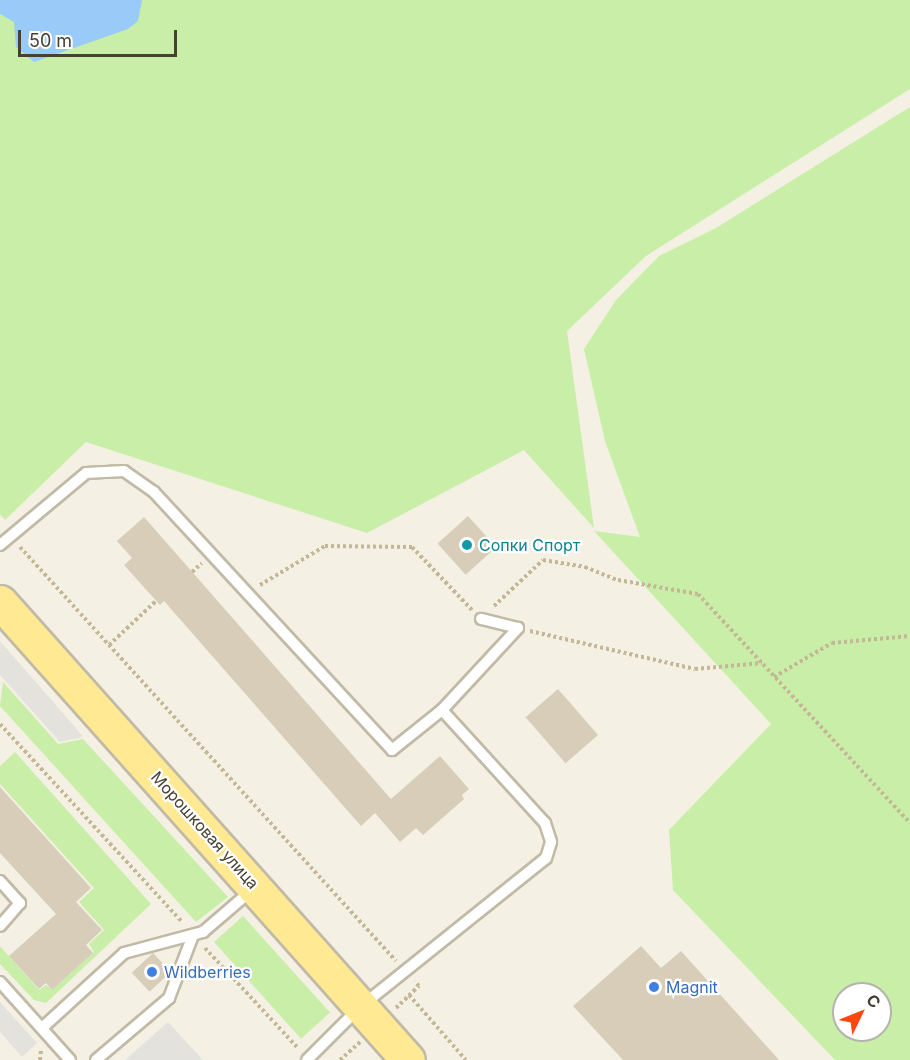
<!DOCTYPE html>
<meta charset="utf-8">
<style>
body{margin:0}
#map{position:relative;width:910px;height:1060px;overflow:hidden;background:#f4f1e4;font-family:Inter,sans-serif}
div>[style]{position:absolute}
[style*='--x']{left:calc(var(--x)*1px);top:calc(var(--y)*1px);width:calc(var(--w)*1px);rotate:calc(var(--a)*1deg)}
.green>*{inset:0;background:#c8eea8;transform-origin:0 0}
.parking>*{inset:0;background:#e4e2dd}
.water>*{inset:0;background:#99caf8}
.building>*{inset:0;background:#d7cdb8;transform-origin:0 0}
.path>*{height:4px;margin-top:-2px;transform-origin:0;background:repeating-linear-gradient(90deg,#c4b795 0 3px,transparent 0 6px)}
.roads{filter:drop-shadow(2px 0 #c1baa6) drop-shadow(-2px 0 #c1baa6) drop-shadow(0 2px #c1baa6) drop-shadow(0 -2px #c1baa6)}
.service>*{height:10px;margin:-5px;padding:0 5px;transform-origin:5px;border-radius:5px;background:#fff}
.primary>*{height:33px;margin:-16.5px;padding:0 16.5px;transform-origin:16.5px;border-radius:16.5px;background:#ffe992}
.dots>*{width:16px;height:16px;translate:-50% -50%;box-sizing:border-box;border:3px solid #fff;border-radius:50%}
span{translate:-50% -50%;white-space:nowrap;text-align:center;line-height:1.15;-webkit-text-stroke:4.5px #fff;paint-order:stroke}
.culture-label{font-size:16px;color:#0d838f}
.left{translate:0 -50%;text-align:left}
.street-label{font-size:16px;color:#474133}
.shop-label{font-size:16px;color:#366cbe}
.north{position:absolute;left:832px;top:982px;width:60px;height:60px;box-sizing:border-box;background:#fff;border:2px solid #b5b3ad;border-radius:50%;rotate:47deg;font-size:16px;font-weight:700;line-height:24px;text-align:center;color:#474133}
.north::after{content:'';display:block;margin:auto;width:21px;height:27px;background:#ff4810;clip-path:polygon(50% 0,100% 100%,50% 72%,0 100%)}
.scale{position:absolute;left:18px;top:30px;width:159px;height:27px;box-sizing:border-box;border:3px solid #474133;border-top:0;padding-left:8px;font-size:18px;line-height:21px;white-space:nowrap;color:#474133;-webkit-text-stroke:4px #fff;paint-order:stroke}
</style>
<div id="map">
<div class="green">
<i style="clip-path:polygon(0 0,910px 0,910px 89px,646px 256px,567px 331px,594px 528px,524px 450px,367px 533px,86px 442px,5px 520px,0 514px)"></i>
<i style="clip-path:polygon(evenodd,910px 107px,910px 1060px,835px 1060px,673px 890px,669px 830px,771px 724px,594px 531px,640px 537px,605px 441px,584px 349px,616px 300px,659px 256px,716px 228px,910px 107px,844px 994px,880px 994px,880px 1030px,844px 1030px,844px 994px)"></i>
<i style="clip-path:polygon(3px 682px,58px 744px,83px 739px,228px 897px,196px 922px,0 706px)"></i>
<i style="clip-path:polygon(15px 752px,151px 904px,46px 1003px,34px 1000px,0 964px,0 946px,39px 990px,46px 985px,52px 990px,94px 952px,89px 944px,104px 930px,79px 902px,94px 888px,0 784px,0 766px)"></i>
<i style="left:243px;top:916px;width:130px;height:39px;rotate:48deg"></i>
</div>
<div class="parking">
<i style="clip-path:polygon(0 641px,75px 727px,83px 737px,60px 742px,0 675px)"></i>
<i style="clip-path:polygon(0 1002px,37px 1043px,22px 1057px,0 1032px)"></i>
<i style="clip-path:polygon(168px 1022px,203px 1060px,125px 1060px)"></i>
</div>
<div class="water">
<i style="clip-path:polygon(0 0,142px 0,138px 21px,128px 29px,34px 62px,16px 47px,14px 22px,0 14px)"></i>
</div>
<div class="building">
<i style="left:468px;top:516px;width:42px;height:41px;rotate:48deg"></i>
<i style="clip-path:polygon(144px 517px,391px 799px,440px 756px,469px 789px,462px 795px,464px 799px,423px 835px,416px 828px,400px 842px,375px 813px,361px 826px,164px 601px,160px 605px,124px 565px,132px 558px,117px 541px)"></i>
<i style="left:558px;top:689px;width:61px;height:43px;rotate:49deg"></i>
<i style="clip-path:polygon(0 787px,91px 888px,76px 902px,102px 930px,86px 945px,93px 953px,52px 990px,46px 983px,39px 989px,9px 956px,56px 914px,0 853px)"></i>
<i style="clip-path:polygon(641px 946px,661px 968px,681px 951px,779px 1060px,623px 1060px,573px 1006px)"></i>
<i style="left:153px;top:953px;width:26px;height:29px;rotate:47deg"></i>
</div>
<div class="path">
<i style="--x:20;--y:547;--w:559;--a:47.75"></i>
<i style="--x:192;--y:572;--w:13;--a:-42"></i>
<i style="--x:260;--y:585;--w:76;--a:-31"></i>
<i style="--x:325;--y:546;--w:87;--a:0.7"></i>
<i style="--x:412;--y:547;--w:87;--a:46.4"></i>
<i style="--x:494;--y:606;--w:67;--a:-43.2"></i>
<i style="--x:543;--y:560;--w:43;--a:9.5"></i>
<i style="--x:585;--y:567;--w:35;--a:22"></i>
<i style="--x:618;--y:580;--w:81;--a:9.9"></i>
<i style="--x:698;--y:594;--w:312;--a:47.2"></i>
<i style="--x:530;--y:631;--w:169;--a:13"></i>
<i style="--x:695;--y:669;--w:67;--a:-5.1"></i>
<i style="--x:109;--y:645;--w:64;--a:-43.1"></i>
<i style="--x:774;--y:677;--w:67;--a:-30.4"></i>
<i style="--x:832;--y:643;--w:78;--a:-5.1"></i>
<i style="--x:0;--y:724;--w:269;--a:47.4"></i>
<i style="--x:205;--y:948;--w:137;--a:47.1"></i>
<i style="--x:409;--y:995;--w:86;--a:48.8"></i>
<i style="--x:396;--y:1008;--w:32;--a:-44"></i>
<i style="--x:419;--y:986;--w:6;--a:-135"></i>
<i style="--x:40;--y:1060;--w:10;--a:-84"></i>
<i style="--x:340;--y:1060;--w:27;--a:-42"></i>
</div>
<div class="roads">
<div class="service">
<i style="--x:0;--y:545;--w:112;--a:-39.9"></i>
<i style="--x:86;--y:473;--w:38;--a:-3"></i>
<i style="--x:124;--y:471;--w:37;--a:35"></i>
<i style="--x:154;--y:492;--w:351;--a:47.3"></i>
<i style="--x:392;--y:750;--w:64;--a:-38.7"></i>
<i style="--x:442;--y:710;--w:153;--a:47.7"></i>
<i style="--x:545;--y:823;--w:20;--a:72"></i>
<i style="--x:551;--y:842;--w:17;--a:107"></i>
<i style="--x:546;--y:858;--w:238;--a:141.3"></i>
<i style="--x:360;--y:1007;--w:75;--a:135"></i>
<i style="--x:442;--y:710;--w:112;--a:-47.2"></i>
<i style="--x:518;--y:628;--w:38;--a:-166"></i>
<i style="--x:0;--y:881;--w:30;--a:48"></i>
<i style="--x:20;--y:903;--w:30;--a:131"></i>
<i style="--x:0;--y:982;--w:105;--a:48.1"></i>
<i style="--x:42;--y:1028;--w:111;--a:-42.4"></i>
<i style="--x:124;--y:953;--w:82;--a:-14.9"></i>
<i style="--x:203;--y:932;--w:66;--a:-40.7"></i>
<i style="--x:96;--y:1060;--w:96;--a:-40.3"></i>
<i style="--x:169;--y:998;--w:67;--a:-69.1"></i>
</div>
<div class="primary">
<i style="--x:0;--y:602;--w:613;--a:48.3"></i>
</div>
</div>
<div class="dots">
<i style="left:467px;top:545px;background:#0f9aa8"></i>
<i style="left:152px;top:972px;background:#3f7fe0"></i>
<i style="left:654px;top:987px;background:#3f7fe0"></i>
</div>
<div class="culture-label">
<span class="left" style="left:479px;top:545px">Сопки Спорт</span>
</div>
<div class="street-label">
<span style="left:205px;top:830px;rotate:48deg">Морошковая улица</span>
</div>
<div class="shop-label">
<span class="left" style="left:164px;top:972px">Wildberriеs</span>
<span class="left" style="left:666px;top:987px">Magnit</span>
</div>
<div class="north">С</div>
<div class="scale">50 m</div>
</div>
